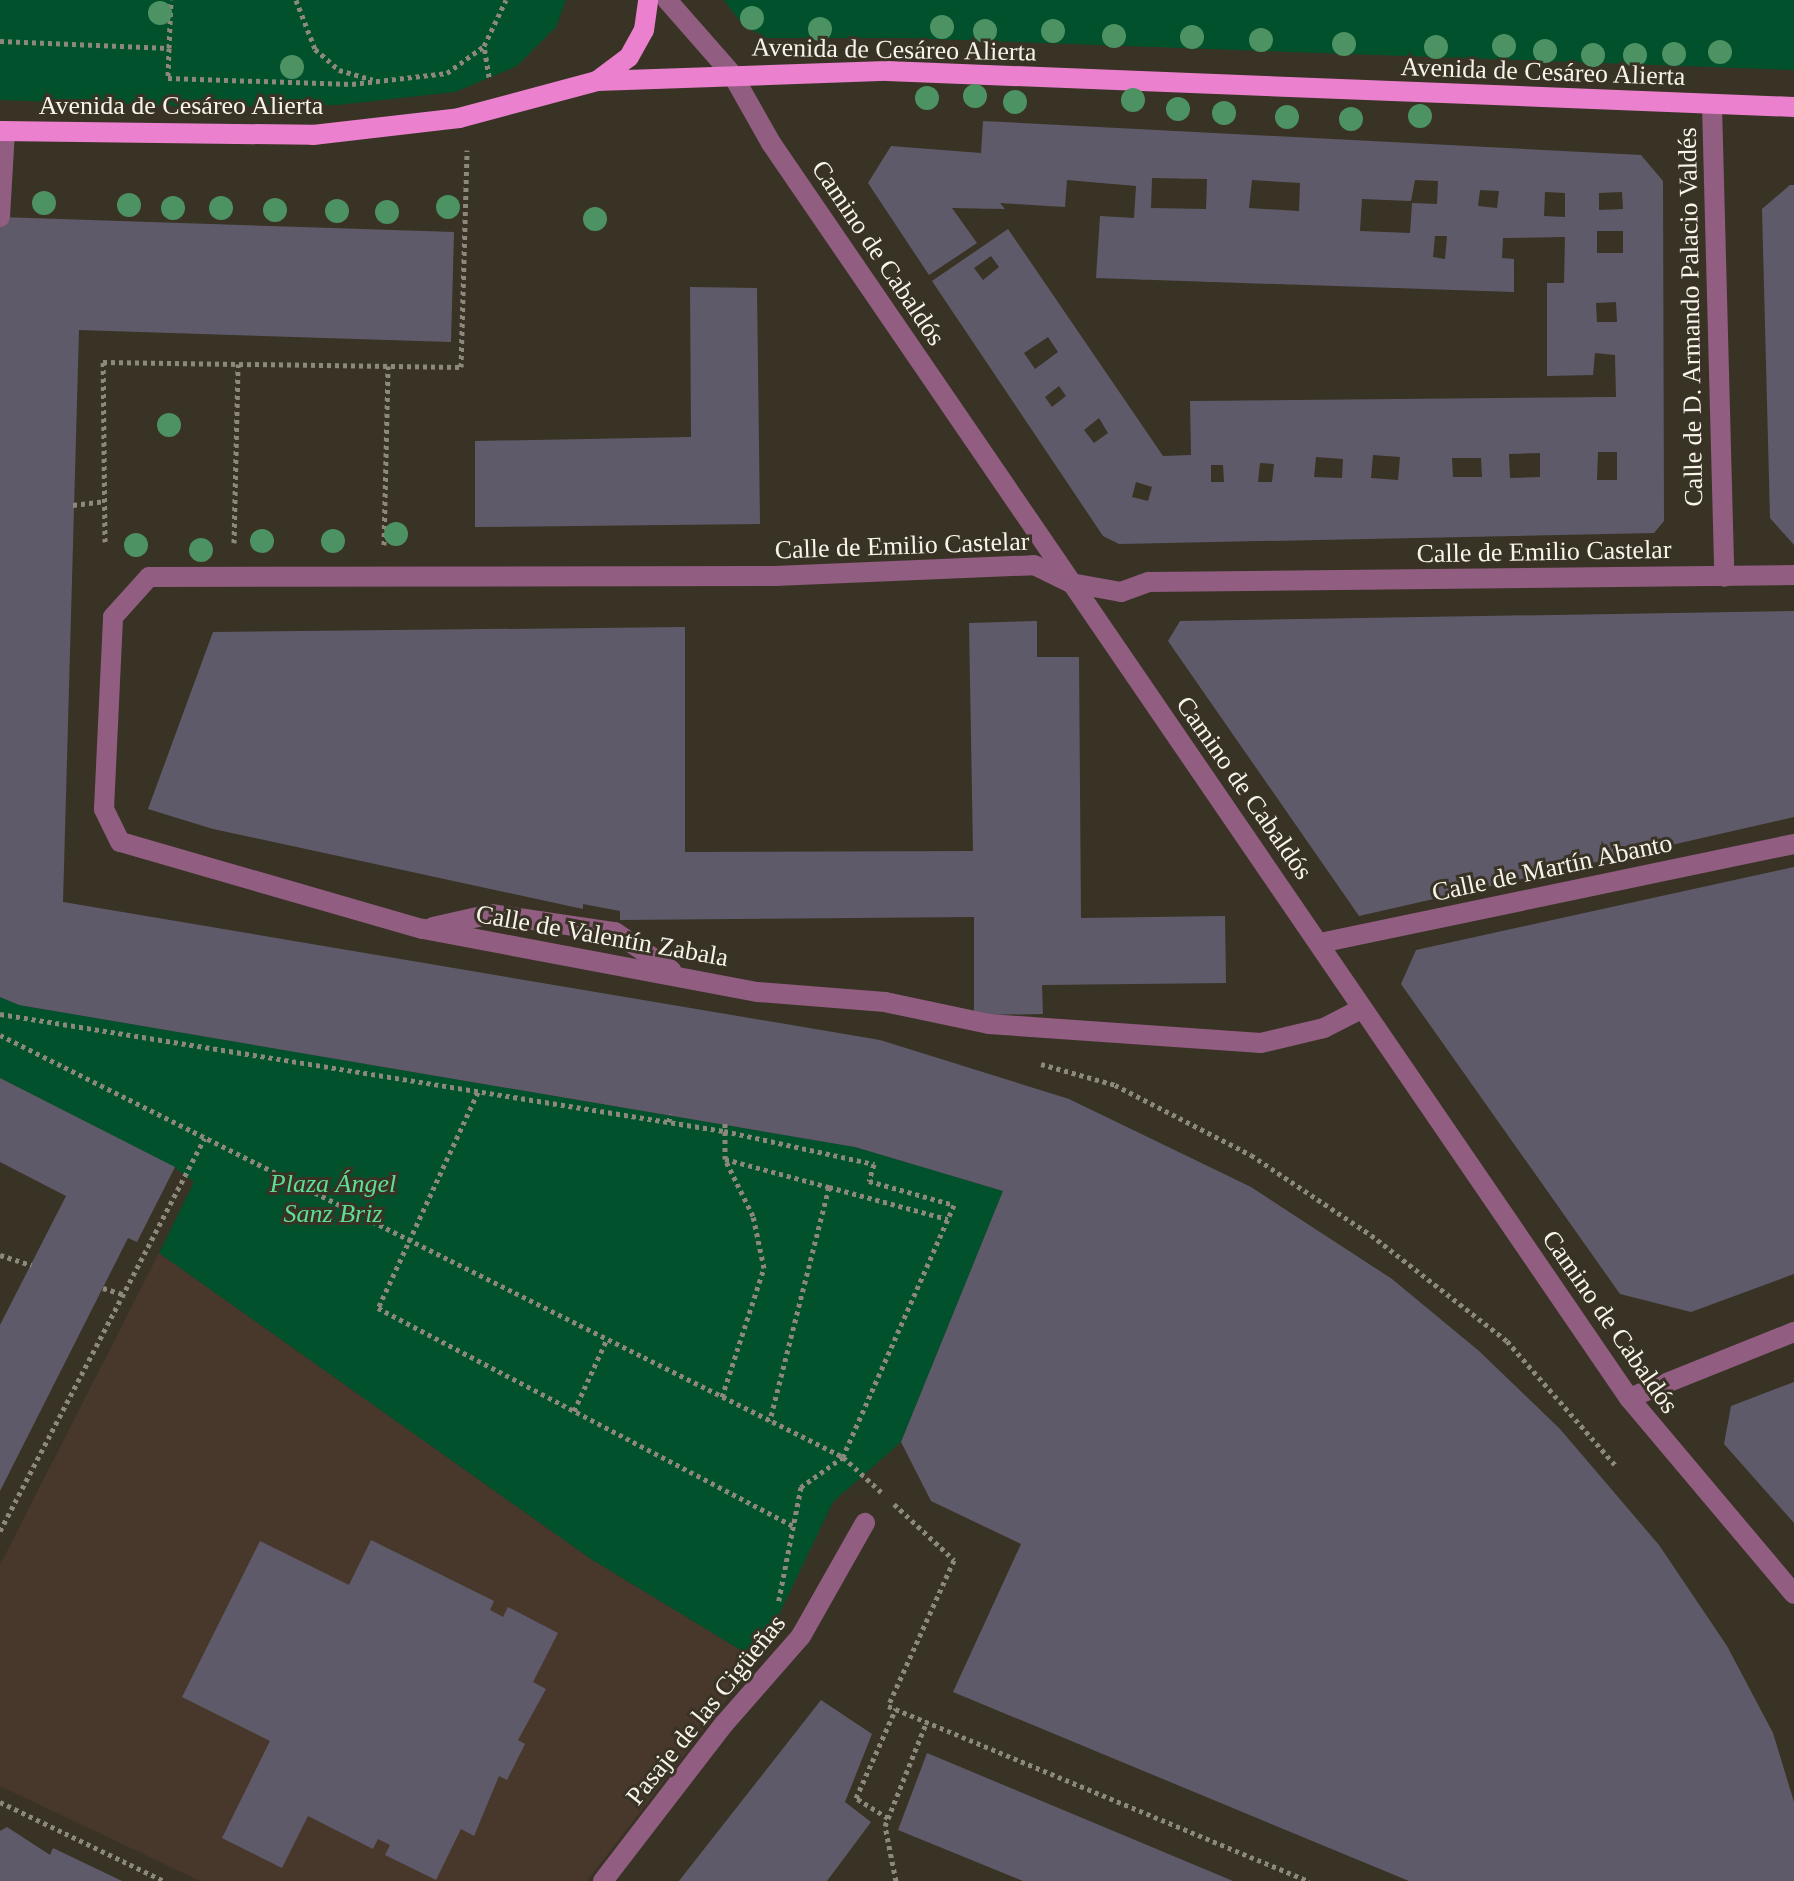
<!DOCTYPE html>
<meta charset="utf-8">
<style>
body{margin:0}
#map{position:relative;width:1794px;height:1881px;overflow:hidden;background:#393325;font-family:Georgia,serif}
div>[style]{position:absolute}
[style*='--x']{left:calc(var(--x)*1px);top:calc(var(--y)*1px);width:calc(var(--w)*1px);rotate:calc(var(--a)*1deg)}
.education>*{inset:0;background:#48382c}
.green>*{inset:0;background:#00512c}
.building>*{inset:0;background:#5f5a6a}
.path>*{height:5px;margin-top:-2.5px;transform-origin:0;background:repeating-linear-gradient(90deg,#8d887c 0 4px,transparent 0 8px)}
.minor>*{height:20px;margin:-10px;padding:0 10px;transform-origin:10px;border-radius:10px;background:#915d81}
.major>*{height:20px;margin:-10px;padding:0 10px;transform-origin:10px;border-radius:10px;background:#eb81ce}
.trees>*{width:24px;height:24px;margin:-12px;border-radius:50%;background:#4c9263}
span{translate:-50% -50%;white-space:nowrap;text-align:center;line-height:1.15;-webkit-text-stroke:6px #393325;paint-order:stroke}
.street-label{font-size:26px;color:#f8f4eb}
.park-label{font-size:26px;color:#5cdf95;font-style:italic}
</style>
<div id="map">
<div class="education">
<i style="clip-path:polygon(159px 1253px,591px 1559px,757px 1660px,587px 1881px,200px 1881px,0 1786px,0 1565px)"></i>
</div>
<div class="green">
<i style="clip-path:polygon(0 0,566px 0,556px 27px,517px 66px,455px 92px,337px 105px,201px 107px,0 100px)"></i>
<i style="clip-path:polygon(724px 0,1794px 0,1794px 70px,904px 38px,766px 38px,742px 24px)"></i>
<i style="clip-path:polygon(0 997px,19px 1005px,855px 1147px,1003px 1191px,901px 1442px,833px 1502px,757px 1660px,591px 1559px,159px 1253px,194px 1182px,174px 1167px,0 1078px)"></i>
</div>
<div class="building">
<i style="clip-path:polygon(evenodd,983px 121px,1641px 155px,1663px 181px,1664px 521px,1654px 533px,1119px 544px,1103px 536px,932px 281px,1008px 229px,1163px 456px,1191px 455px,1190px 401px,1616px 397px,1615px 355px,1595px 353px,1593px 375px,1547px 376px,1547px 283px,1564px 283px,1565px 237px,1503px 238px,1502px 258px,1514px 259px,1514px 292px,1096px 278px,1100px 216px,1134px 218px,1136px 186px,1067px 180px,1065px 207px,1000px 203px,1005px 209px,952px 208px,977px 243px,929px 275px,868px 183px,891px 146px,981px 153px,983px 121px,1152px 178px,1207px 179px,1206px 209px,1151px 208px,1152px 178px,983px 121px,1252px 180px,1300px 183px,1299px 211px,1249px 208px,1252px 180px,983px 121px,1415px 180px,1438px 181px,1437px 204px,1412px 203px,1410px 233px,1360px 231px,1362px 199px,1411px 201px,1415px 180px,983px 121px,1480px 190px,1499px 191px,1497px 208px,1478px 206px,1480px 190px,983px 121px,1545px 192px,1565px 193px,1565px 217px,1544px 216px,1545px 192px,983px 121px,1622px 192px,1623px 209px,1599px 210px,1599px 193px,1622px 192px,983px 121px,1597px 231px,1623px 231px,1623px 253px,1597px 253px,1597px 231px,983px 121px,1435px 236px,1447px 236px,1445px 259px,1433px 257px,1435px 236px,983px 121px,991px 256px,999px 267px,983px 280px,974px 268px,991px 256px,983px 121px,1616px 302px,1617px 322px,1597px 322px,1596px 303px,1616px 302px,983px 121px,1048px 337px,1058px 352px,1035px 369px,1024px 353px,1048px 337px,983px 121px,1059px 386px,1066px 396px,1052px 407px,1045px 397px,1059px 386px,983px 121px,1099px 418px,1108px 433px,1094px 443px,1084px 430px,1099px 418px,983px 121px,1598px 452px,1617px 452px,1617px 480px,1597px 480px,1598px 452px,983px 121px,1540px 453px,1540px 477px,1510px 478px,1509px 454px,1540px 453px,983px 121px,1373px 455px,1400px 457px,1398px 480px,1371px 478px,1373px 455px,983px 121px,1316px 457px,1343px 459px,1342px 478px,1314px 477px,1316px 457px,983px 121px,1452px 458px,1481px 458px,1482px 477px,1453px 477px,1452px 458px,983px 121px,1260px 463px,1274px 464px,1272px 482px,1258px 482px,1260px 463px,983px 121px,1211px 465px,1223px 465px,1224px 482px,1211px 482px,1211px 465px,983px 121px,1136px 482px,1152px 487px,1148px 501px,1132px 497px,1136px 482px)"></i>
<i style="clip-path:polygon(1790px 185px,1794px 185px,1794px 545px,1770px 518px,1762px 209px)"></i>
<i style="clip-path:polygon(0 217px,454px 232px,451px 342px,79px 330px,63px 902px,880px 1040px,1069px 1099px,1251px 1187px,1392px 1279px,1479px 1351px,1560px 1429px,1659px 1545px,1727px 1646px,1773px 1733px,1794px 1802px,1794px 1881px,1409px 1881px,953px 1692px,1021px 1544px,931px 1501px,901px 1442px,1003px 1191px,855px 1147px,19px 1005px,0 997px)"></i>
<i style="clip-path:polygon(690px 287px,757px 288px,760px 524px,475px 527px,475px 441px,691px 437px)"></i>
<i style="clip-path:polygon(1794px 611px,1794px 817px,1359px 916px,1168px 641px,1180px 621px)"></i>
<i style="clip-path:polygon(1037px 621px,1037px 657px,1079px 657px,1081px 918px,1225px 916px,1226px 983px,1042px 985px,1043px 1014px,974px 1015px,974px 917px,620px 920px,620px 911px,583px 904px,583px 909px,213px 829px,148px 809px,213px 632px,685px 627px,685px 852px,973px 851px,969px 623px)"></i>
<i style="clip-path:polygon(1794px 867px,1794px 1274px,1691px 1312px,1620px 1294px,1401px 984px,1416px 950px)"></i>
<i style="clip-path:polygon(0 1078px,175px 1167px,137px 1242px,128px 1238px,0 1491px,0 1325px,66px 1196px,0 1162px)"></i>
<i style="clip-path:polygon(1794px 1382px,1794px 1523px,1724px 1444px,1731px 1406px)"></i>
<i style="clip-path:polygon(371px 1540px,494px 1601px,490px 1610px,503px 1617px,508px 1607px,558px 1633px,533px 1682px,546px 1689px,518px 1740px,525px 1744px,507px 1780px,499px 1776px,474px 1836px,461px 1829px,436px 1880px,385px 1855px,390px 1845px,378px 1839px,373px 1849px,308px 1816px,282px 1868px,222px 1838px,270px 1741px,182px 1697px,260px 1541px,349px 1585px)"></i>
<i style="clip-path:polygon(821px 1700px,872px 1734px,845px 1802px,871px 1822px,827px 1881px,679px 1881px)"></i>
<i style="clip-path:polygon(927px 1753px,1233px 1881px,1023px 1881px,898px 1830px)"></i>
<i style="clip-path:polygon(7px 1827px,50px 1855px,53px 1848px,122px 1881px,0 1881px,0 1831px)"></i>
</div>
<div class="path">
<i style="--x:296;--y:0;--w:53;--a:68.8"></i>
<i style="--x:315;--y:49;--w:32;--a:41"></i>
<i style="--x:339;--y:70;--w:35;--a:16"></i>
<i style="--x:0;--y:41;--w:169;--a:2.4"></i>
<i style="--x:169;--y:48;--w:30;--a:92"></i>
<i style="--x:168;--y:78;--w:184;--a:1.9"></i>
<i style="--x:352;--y:84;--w:96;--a:-6.6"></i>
<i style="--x:447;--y:73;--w:46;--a:-36.1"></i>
<i style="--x:169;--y:48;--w:48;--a:-87.6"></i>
<i style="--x:489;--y:77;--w:31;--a:-99"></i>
<i style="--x:484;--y:46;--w:51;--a:-64.4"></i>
<i style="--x:73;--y:505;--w:31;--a:-7"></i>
<i style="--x:105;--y:542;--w:180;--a:-90.6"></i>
<i style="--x:103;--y:362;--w:358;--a:0.8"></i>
<i style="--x:461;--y:367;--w:217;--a:-88.4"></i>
<i style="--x:234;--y:543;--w:179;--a:-88.7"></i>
<i style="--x:384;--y:545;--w:179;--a:-88.7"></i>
<i style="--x:0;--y:1014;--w:733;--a:9.18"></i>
<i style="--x:724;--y:1131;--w:154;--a:12.4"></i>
<i style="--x:874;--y:1164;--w:18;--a:106"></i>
<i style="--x:869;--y:1181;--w:88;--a:15.8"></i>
<i style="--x:954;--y:1205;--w:275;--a:113.8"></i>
<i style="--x:843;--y:1457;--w:52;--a:144.5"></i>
<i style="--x:801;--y:1487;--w:119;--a:101.1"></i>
<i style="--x:0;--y:1035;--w:943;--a:26.59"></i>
<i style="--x:843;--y:1457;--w:52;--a:42.6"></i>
<i style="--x:1041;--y:1064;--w:77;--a:15.8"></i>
<i style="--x:1115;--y:1085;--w:153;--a:27.2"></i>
<i style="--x:1251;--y:1155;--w:144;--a:33.7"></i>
<i style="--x:1371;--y:1235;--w:172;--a:37.9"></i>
<i style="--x:1507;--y:1341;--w:164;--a:48.9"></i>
<i style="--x:478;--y:1092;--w:238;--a:114.8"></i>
<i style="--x:378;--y:1308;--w:469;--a:27.7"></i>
<i style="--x:669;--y:1122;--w:8;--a:-83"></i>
<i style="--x:725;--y:1159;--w:108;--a:15.1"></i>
<i style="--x:829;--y:1187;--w:241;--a:104.2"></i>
<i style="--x:829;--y:1187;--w:123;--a:15.1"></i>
<i style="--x:0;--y:1255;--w:33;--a:18"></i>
<i style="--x:103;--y:1288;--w:24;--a:17"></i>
<i style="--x:722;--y:1397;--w:136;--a:-72"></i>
<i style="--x:764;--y:1268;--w:53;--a:-101.9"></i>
<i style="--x:753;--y:1216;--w:64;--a:-116.2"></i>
<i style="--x:725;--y:1159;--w:36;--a:-90"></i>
<i style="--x:574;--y:1411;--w:79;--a:-65.4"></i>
<i style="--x:894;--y:1504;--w:82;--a:43"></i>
<i style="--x:954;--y:1560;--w:160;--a:114.3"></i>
<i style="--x:888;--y:1706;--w:456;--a:22.6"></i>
<i style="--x:0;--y:1531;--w:443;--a:-62.5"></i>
<i style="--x:0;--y:1802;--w:182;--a:25.7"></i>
<i style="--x:888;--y:1818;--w:38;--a:-148"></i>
<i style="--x:856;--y:1798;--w:98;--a:-66"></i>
<i style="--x:896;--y:1881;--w:56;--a:-101.3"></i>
<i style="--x:885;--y:1826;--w:113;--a:-68.2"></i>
</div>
<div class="minor">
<i style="--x:667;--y:0;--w:98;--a:48.7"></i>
<i style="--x:732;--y:74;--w:79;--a:60.5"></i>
<i style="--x:771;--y:143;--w:1520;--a:55.64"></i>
<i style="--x:1629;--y:1398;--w:256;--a:49.9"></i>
<i style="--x:1712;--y:105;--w:472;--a:88.5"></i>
<i style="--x:0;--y:217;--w:86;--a:-86.7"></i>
<i style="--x:433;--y:927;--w:59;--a:-12.6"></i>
<i style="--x:491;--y:914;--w:125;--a:8.3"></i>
<i style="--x:615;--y:932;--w:68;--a:34.2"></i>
<i style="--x:1320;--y:943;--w:484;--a:-11.8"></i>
<i style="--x:1361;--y:1009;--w:42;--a:152.8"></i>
<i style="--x:1324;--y:1028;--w:65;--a:166.6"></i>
<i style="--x:1261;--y:1043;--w:273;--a:-176"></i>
<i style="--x:989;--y:1024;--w:106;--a:-168.1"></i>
<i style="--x:885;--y:1002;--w:128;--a:-175.5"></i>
<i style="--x:757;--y:992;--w:341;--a:-169.3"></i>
<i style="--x:422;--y:929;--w:314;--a:-163.9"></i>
<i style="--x:120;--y:842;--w:37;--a:-116"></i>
<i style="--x:104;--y:809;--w:192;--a:-87.3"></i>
<i style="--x:113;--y:617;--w:54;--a:-48"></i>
<i style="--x:149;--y:577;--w:626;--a:-0.09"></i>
<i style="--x:775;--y:576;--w:259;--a:-2.4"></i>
<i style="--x:1034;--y:565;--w:41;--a:25.9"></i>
<i style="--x:1071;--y:583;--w:51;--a:10.2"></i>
<i style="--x:1121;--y:592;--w:30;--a:-20"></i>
<i style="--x:1149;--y:582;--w:645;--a:-0.62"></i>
<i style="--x:1629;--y:1398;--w:178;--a:-21.8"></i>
<i style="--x:603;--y:1881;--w:198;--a:-52.4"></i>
<i style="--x:724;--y:1724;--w:117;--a:-48.8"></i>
<i style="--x:801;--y:1636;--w:130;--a:-60.5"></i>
</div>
<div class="major">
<i style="--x:597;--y:81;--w:40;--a:-37"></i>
<i style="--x:629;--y:57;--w:31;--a:-61"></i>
<i style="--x:644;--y:30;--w:30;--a:-82"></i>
<i style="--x:0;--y:131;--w:313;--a:0.7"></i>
<i style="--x:313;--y:135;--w:147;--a:-6.6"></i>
<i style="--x:459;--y:118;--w:143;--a:-15"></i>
<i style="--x:597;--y:81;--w:290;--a:-2"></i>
<i style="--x:887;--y:71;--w:908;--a:2.27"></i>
</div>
<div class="trees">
<i style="left:160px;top:13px"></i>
<i style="left:752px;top:18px"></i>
<i style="left:942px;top:27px"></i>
<i style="left:820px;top:29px"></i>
<i style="left:985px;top:31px"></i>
<i style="left:1053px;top:31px"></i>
<i style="left:1114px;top:36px"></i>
<i style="left:1192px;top:37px"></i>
<i style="left:1261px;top:40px"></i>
<i style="left:1344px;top:44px"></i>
<i style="left:1504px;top:46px"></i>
<i style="left:1436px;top:47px"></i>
<i style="left:1545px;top:51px"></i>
<i style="left:1720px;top:52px"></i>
<i style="left:1674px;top:54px"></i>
<i style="left:1593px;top:55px"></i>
<i style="left:1635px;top:55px"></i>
<i style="left:292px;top:67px"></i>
<i style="left:975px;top:96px"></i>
<i style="left:927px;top:98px"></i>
<i style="left:1133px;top:100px"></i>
<i style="left:1015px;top:102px"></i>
<i style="left:1178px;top:109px"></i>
<i style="left:1224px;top:113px"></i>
<i style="left:1420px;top:116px"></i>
<i style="left:1287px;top:117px"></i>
<i style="left:1351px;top:119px"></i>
<i style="left:44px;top:203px"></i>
<i style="left:129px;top:205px"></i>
<i style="left:448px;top:207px"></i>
<i style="left:173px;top:208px"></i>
<i style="left:221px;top:208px"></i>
<i style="left:275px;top:210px"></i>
<i style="left:337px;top:211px"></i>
<i style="left:387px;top:212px"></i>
<i style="left:595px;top:219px"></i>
<i style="left:169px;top:425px"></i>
<i style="left:396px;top:534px"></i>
<i style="left:262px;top:541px"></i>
<i style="left:333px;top:541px"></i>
<i style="left:136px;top:545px"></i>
<i style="left:201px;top:550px"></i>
</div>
<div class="street-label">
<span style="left:894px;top:50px;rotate:1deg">Avenida de Cesáreo Alierta</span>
<span style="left:1543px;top:72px;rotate:2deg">Avenida de Cesáreo Alierta</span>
<span style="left:181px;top:106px">Avenida de Cesáreo Alierta</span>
<span style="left:878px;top:253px;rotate:56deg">Camino de Cabaldós</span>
<span style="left:1691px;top:317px;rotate:-91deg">Calle de D. Armando Palacio Valdés</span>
<span style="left:902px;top:546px;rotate:-2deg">Calle de Emilio Castelar</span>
<span style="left:1544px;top:552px;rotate:-1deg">Calle de Emilio Castelar</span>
<span style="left:1244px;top:788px;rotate:55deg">Camino de Cabaldós</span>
<span style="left:1552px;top:868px;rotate:-12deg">Calle de Martín Abanto</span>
<span style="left:602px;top:936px;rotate:10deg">Calle de Valentín Zabala</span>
<span style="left:1610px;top:1322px;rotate:55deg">Camino de Cabaldós</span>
<span style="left:706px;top:1710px;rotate:-51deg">Pasaje de las Cigüeñas</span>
</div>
<div class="park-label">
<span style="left:333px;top:1199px">Plaza Ángel<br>Sanz Briz</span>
</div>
</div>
